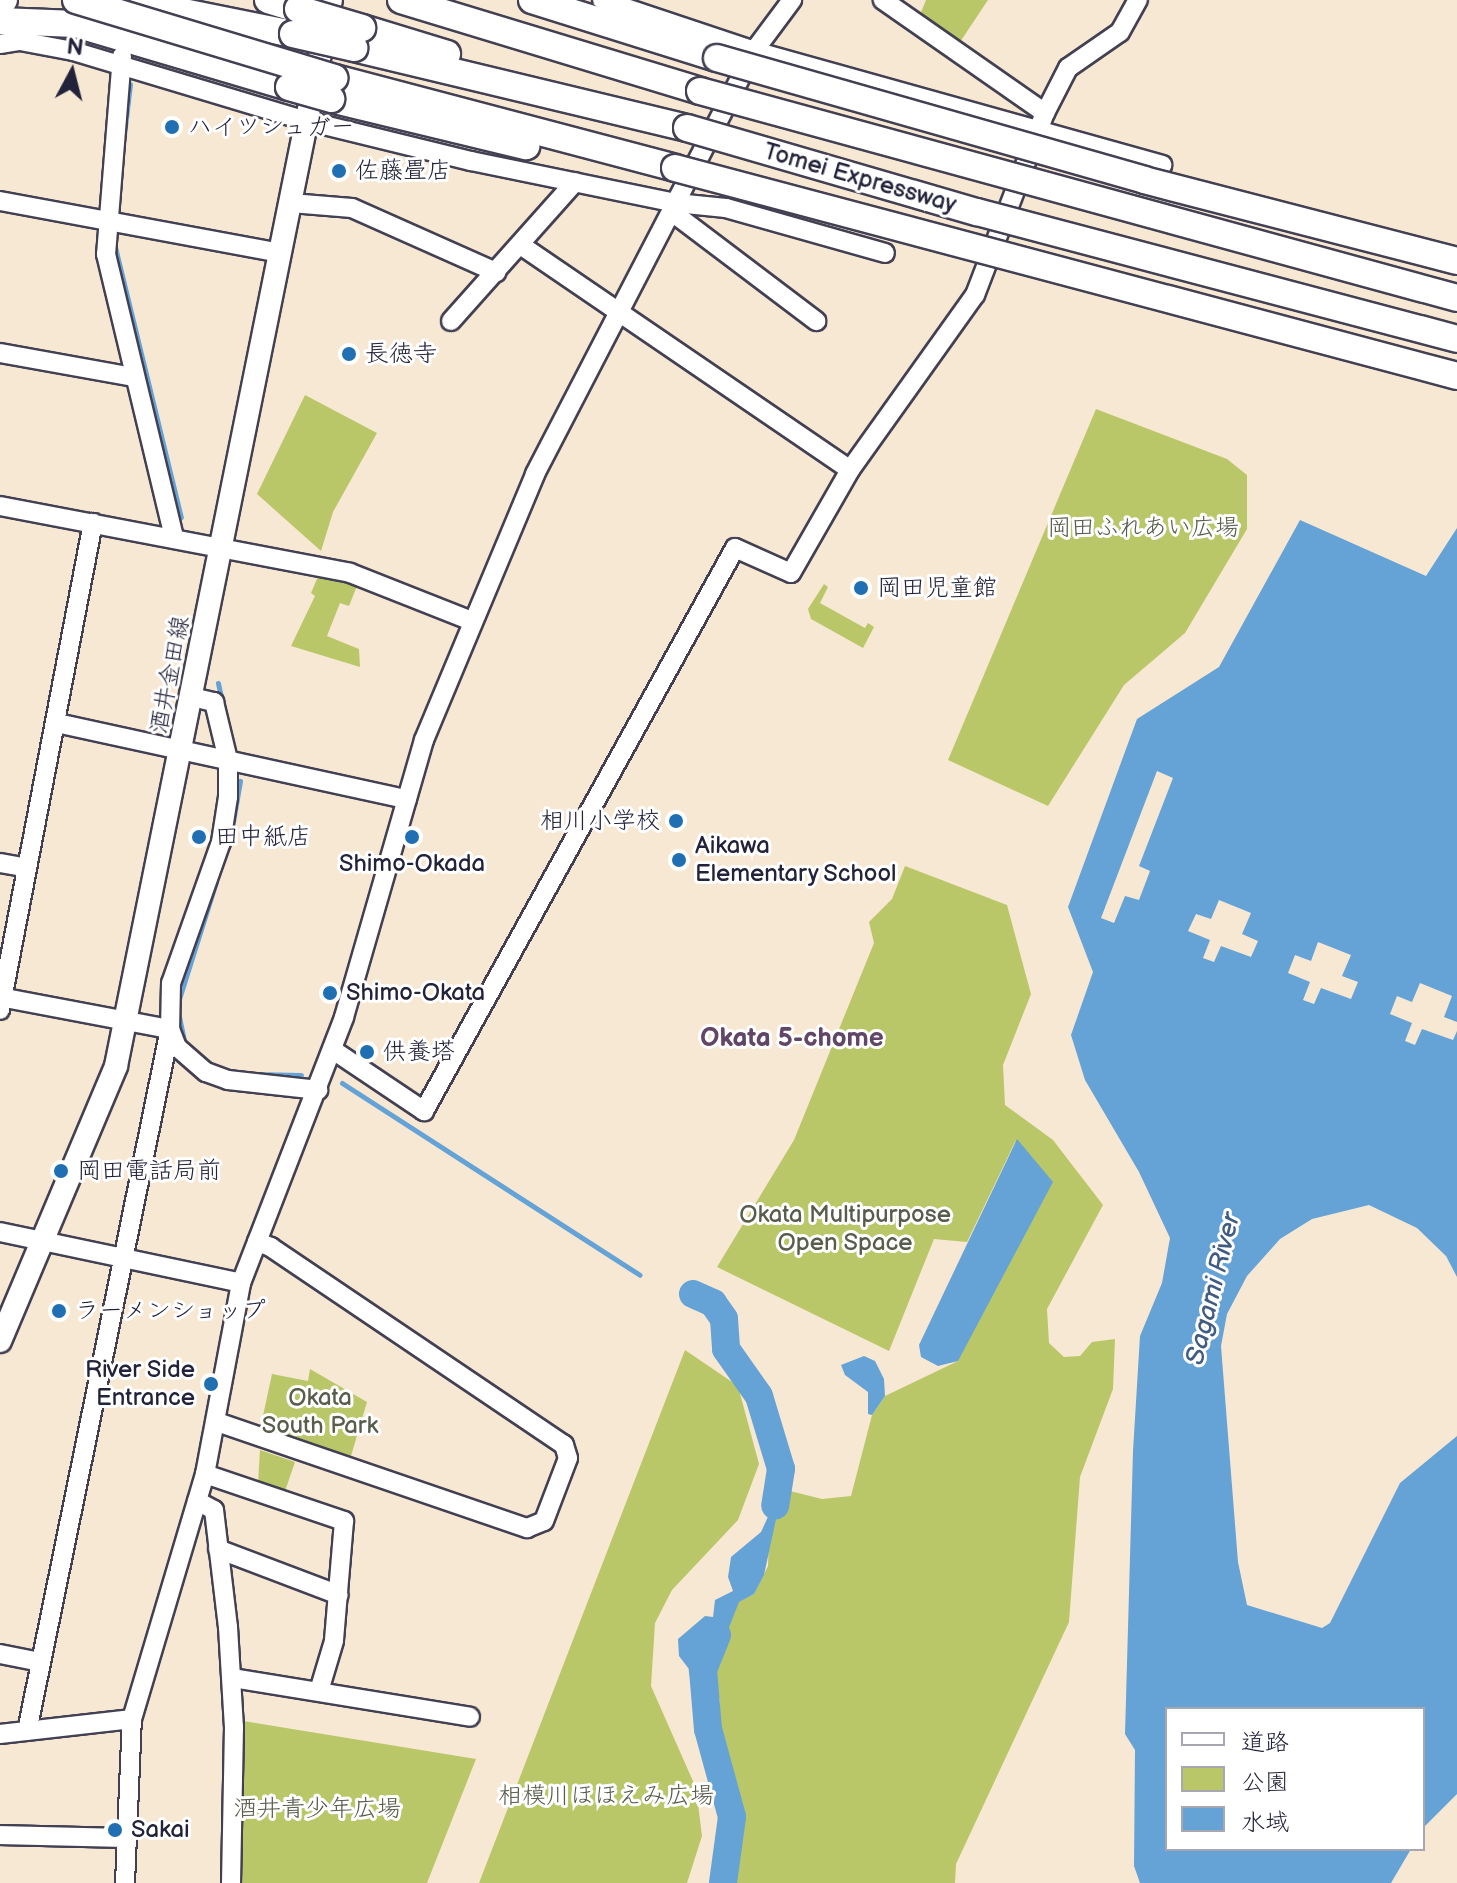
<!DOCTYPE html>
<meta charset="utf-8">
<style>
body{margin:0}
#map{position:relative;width:1457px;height:1883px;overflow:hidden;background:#f7e8d4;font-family:"Balsamiq Sans","Klee One",sans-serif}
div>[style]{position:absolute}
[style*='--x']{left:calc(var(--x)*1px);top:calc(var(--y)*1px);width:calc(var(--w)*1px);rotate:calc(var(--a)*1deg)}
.green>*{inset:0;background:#bac768}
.water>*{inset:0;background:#65a2d6}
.stream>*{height:5px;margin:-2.5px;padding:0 2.5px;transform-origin:2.5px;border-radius:2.5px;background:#65a2d6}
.river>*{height:28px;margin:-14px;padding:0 14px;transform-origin:14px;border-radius:14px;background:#65a2d6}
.roads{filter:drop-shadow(2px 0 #424052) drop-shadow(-2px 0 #424052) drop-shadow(0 2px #424052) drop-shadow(0 -2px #424052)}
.minor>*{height:18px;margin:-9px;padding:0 9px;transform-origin:9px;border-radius:9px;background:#fff}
.major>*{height:22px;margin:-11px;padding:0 11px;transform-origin:11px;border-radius:11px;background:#fff}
.highway>*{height:26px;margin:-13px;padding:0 13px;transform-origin:13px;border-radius:13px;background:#fff}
.bridges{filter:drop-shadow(2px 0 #424052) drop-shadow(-2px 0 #424052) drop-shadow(0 2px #424052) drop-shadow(0 -2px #424052)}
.highway-bridge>*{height:26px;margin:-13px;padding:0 13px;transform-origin:13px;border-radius:13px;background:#fff}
.dots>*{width:22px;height:22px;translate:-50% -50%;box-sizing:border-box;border:4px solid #fff;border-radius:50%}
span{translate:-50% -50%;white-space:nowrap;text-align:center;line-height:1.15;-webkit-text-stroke:6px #fff;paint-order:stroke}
.poi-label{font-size:24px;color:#22223b}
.left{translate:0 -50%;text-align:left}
.right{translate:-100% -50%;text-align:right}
.street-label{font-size:24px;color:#22223b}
.park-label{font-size:24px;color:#575c4b}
.neighbourhood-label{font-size:26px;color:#614667;font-weight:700}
.water-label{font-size:26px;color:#405c81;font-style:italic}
.legend{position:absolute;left:1165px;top:1707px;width:260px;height:144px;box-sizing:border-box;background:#fff;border:2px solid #a7a7b1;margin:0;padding:10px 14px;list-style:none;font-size:24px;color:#22223b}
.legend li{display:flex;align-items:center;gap:16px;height:40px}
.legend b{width:40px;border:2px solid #a7a7b1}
.north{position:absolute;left:32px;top:32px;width:80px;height:80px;-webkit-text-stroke:6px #fff;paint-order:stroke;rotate:7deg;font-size:22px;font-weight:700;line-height:32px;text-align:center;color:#22223b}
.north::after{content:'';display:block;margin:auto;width:28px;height:36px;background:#22223b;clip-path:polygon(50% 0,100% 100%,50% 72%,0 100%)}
</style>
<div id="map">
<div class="green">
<i style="clip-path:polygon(926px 0,988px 0,960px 42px,920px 15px)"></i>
<i style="clip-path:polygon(305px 395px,377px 433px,333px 512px,321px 551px,257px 494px)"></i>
<i style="clip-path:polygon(1096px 409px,1227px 459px,1247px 475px,1247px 529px,1185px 633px,1124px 685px,1048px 806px,948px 760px)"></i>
<i style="clip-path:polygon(320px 572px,359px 581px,349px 606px,340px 603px,327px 636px,359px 649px,360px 667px,291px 646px,315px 596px,311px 593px)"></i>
<i style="clip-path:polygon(824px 584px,828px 587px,820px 603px,865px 628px,868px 623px,874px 627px,863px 648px,811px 619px,808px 609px)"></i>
<i style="clip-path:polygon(905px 866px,1007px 905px,1031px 994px,1003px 1065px,1005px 1105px,1053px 1140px,1103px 1205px,1047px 1309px,1049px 1343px,1064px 1357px,1080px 1356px,1092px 1342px,1115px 1339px,1113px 1389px,1080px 1477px,1069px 1622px,956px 1864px,955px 1883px,718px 1883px,719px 1804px,702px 1738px,717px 1727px,720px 1701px,708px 1666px,721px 1648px,738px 1602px,754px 1594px,768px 1566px,769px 1534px,782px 1489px,822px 1499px,851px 1496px,872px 1415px,885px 1396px,958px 1361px,1016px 1140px,967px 1242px,934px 1239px,889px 1351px,717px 1267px,794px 1140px,874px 943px,869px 922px,892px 899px)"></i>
<i style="clip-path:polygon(685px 1350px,738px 1386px,759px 1464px,738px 1520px,672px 1590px,655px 1623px,651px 1686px,696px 1788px,702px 1836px,687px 1883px,479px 1883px)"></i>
<i style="clip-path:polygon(310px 1369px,367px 1402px,351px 1456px,261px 1425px,272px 1374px,308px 1381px)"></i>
<i style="clip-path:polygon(260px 1450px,295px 1462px,284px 1494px,258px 1484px)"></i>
<i style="clip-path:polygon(243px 1721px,476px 1759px,427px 1883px,241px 1883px)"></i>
</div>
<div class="water">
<i style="clip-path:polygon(evenodd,1300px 520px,1426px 576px,1457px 528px,1457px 1022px,1444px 1017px,1452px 996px,1420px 983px,1412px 1002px,1397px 996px,1390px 1014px,1412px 1023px,1405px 1041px,1415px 1045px,1422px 1029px,1453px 1040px,1457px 1031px,1457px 1277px,1446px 1256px,1417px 1228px,1369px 1205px,1312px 1219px,1280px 1239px,1247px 1276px,1227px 1314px,1221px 1346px,1238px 1562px,1247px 1605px,1322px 1628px,1330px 1623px,1400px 1483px,1457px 1436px,1457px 1794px,1423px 1828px,1423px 1709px,1167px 1709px,1167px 1849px,1411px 1849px,1391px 1883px,1140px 1883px,1134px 1866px,1135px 1750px,1125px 1734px,1133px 1451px,1140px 1336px,1162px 1283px,1170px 1238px,1139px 1172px,1085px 1080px,1071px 1035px,1093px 972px,1068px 907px,1137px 719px,1219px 667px,1300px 520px,1157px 771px,1173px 778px,1139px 866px,1150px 871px,1139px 900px,1125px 896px,1114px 923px,1101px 918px,1157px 771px,1300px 520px,1219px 900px,1251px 913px,1242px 934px,1258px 941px,1251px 957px,1221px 946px,1214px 962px,1203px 958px,1210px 940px,1188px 931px,1196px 914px,1211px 919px,1219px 900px,1300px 520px,1318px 942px,1351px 955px,1342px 976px,1358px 982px,1351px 999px,1321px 988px,1314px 1004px,1303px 1000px,1310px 982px,1288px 973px,1295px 955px,1311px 961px,1318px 942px)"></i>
<i style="clip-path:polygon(1017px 1139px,1053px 1182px,958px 1361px,938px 1366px,921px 1357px,919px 1345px)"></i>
<i style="clip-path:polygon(864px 1356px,875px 1361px,884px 1379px,885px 1396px,872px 1415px,868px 1414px,868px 1392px,845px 1375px,841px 1365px)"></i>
<i style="clip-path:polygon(776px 1469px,784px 1482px,764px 1575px,754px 1594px,739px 1602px,721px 1648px,703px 1670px,692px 1673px,679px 1656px,678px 1639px,705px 1616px,713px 1617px,715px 1600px,733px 1591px,728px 1577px,731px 1557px,761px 1532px,778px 1495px)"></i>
</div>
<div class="stream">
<i style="--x:124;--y:135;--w:51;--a:-83.3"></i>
<i style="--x:115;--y:247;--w:278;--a:76.3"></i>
<i style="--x:218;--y:683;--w:19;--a:78"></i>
<i style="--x:230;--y:839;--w:59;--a:-80.2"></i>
<i style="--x:179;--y:999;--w:123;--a:-72.5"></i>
<i style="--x:178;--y:1012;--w:34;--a:78"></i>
<i style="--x:250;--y:1074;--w:51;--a:1.1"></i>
<i style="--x:342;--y:1083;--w:354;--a:32.8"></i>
</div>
<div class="river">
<i style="--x:693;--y:1294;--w:22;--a:24"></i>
<i style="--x:713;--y:1303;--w:19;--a:55"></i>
<i style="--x:724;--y:1319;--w:30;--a:86"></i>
<i style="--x:726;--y:1349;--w:57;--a:54.9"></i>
<i style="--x:759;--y:1396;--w:76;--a:73.2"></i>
<i style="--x:781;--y:1469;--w:37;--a:99"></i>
<i style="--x:717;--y:1635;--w:38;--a:112"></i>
<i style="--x:703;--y:1670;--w:59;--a:85.2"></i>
<i style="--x:708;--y:1729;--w:91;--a:74.7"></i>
<i style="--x:732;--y:1817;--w:67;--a:97.8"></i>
</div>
<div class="roads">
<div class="minor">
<i style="--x:602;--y:0;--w:160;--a:18.5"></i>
<i style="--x:754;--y:51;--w:424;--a:15.6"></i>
<i style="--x:0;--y:44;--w:20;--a:-9"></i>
<i style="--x:20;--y:41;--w:54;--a:10.7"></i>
<i style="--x:73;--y:51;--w:244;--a:16.7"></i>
<i style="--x:307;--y:121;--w:169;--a:13.7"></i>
<i style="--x:471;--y:161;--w:209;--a:11.6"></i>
<i style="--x:676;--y:203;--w:50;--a:5.7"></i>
<i style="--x:726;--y:208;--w:165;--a:15.8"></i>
<i style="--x:122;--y:56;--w:199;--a:94.6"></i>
<i style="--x:106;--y:254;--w:292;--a:76.5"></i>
<i style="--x:1045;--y:113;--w:51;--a:-62.9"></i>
<i style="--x:1068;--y:68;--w:63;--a:-34.7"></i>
<i style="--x:1120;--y:32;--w:37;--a:-61"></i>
<i style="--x:0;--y:201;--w:286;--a:10.5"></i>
<i style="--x:291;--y:203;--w:61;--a:4.7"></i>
<i style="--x:352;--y:208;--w:158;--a:24"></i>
<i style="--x:672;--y:212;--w:181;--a:37.1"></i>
<i style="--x:522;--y:246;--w:397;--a:34.3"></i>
<i style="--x:451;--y:321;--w:186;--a:-48.3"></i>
<i style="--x:0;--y:353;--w:135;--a:10.2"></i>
<i style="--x:0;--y:506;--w:356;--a:10.8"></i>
<i style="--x:350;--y:573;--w:131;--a:21.5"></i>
<i style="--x:192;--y:697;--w:23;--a:13"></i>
<i style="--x:214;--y:702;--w:60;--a:76.4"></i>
<i style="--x:228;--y:760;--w:37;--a:90"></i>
<i style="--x:228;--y:797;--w:46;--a:98.8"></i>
<i style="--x:221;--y:842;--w:150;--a:109.5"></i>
<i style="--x:171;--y:983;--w:46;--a:91.2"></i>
<i style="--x:170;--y:1029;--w:19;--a:69"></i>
<i style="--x:177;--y:1047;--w:38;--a:41"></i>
<i style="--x:206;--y:1072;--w:23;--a:20"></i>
<i style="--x:228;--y:1080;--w:91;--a:6.3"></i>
<i style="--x:57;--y:723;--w:358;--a:12.3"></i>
<i style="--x:0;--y:863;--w:27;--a:10"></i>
<i style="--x:0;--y:997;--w:173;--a:10.7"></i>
<i style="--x:170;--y:1029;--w:716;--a:101.51"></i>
<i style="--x:0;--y:1010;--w:496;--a:-79.2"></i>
<i style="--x:333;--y:1050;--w:110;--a:33.8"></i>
<i style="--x:424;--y:1111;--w:643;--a:-61.08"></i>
<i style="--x:735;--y:548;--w:61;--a:24.1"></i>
<i style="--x:791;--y:573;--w:119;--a:-60.2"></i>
<i style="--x:850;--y:470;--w:215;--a:-54.5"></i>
<i style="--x:975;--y:295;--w:195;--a:-69"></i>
<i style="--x:1045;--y:113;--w:198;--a:-145.1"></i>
<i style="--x:0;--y:1232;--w:246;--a:11.9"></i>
<i style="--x:217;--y:1422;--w:328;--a:18.9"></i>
<i style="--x:527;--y:1528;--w:18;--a:-22"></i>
<i style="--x:544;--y:1521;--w:67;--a:-69.1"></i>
<i style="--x:568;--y:1458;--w:14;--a:-107"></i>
<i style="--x:564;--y:1445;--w:354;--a:-146"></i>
<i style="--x:271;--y:1247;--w:15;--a:-160"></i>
<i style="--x:205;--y:1474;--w:147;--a:18.7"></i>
<i style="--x:344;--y:1521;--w:120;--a:94.8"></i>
<i style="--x:334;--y:1641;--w:52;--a:106.7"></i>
<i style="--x:197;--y:1501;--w:19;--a:28"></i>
<i style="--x:214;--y:1510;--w:118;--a:83.2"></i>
<i style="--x:228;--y:1627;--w:100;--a:86.6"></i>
<i style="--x:234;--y:1727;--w:156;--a:91.1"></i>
<i style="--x:218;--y:1549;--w:129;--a:20.8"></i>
<i style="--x:0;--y:1654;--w:41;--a:11.3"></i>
<i style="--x:233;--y:1678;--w:240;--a:9.3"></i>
<i style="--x:0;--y:1734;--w:133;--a:-6.5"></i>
<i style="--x:0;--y:1835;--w:127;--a:1.4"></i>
<i style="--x:125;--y:1883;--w:164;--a:-87.6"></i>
<i style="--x:132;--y:1719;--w:256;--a:-73.4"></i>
<i style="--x:205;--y:1474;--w:194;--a:-79.3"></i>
<i style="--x:241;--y:1283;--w:285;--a:-68.8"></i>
<i style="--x:344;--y:1017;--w:288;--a:-73.9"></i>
<i style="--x:424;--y:740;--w:288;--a:-67.3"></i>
<i style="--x:535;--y:474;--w:476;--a:-62.6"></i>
<i style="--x:754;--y:51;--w:64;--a:-53.3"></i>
</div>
<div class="major">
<i style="--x:0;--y:1341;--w:298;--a:-67.1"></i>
<i style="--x:116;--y:1066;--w:1087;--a:-78.6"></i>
</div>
<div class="highway">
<i style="--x:124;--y:0;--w:172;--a:11.4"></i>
<i style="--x:268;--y:0;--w:31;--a:17"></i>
<i style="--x:401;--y:0;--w:313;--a:16.9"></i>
<i style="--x:532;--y:0;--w:194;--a:17.4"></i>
<i style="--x:0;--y:1;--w:4;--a:-14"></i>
<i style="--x:0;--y:21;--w:76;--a:2.3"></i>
<i style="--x:76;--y:24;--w:222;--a:16.5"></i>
<i style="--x:362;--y:28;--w:89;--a:17"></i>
<i style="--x:354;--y:48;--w:342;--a:13.5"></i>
<i style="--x:335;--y:78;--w:352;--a:14.8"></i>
<i style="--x:331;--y:99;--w:201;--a:13.6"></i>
</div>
</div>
<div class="bridges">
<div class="highway-bridge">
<i style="--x:76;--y:0;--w:270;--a:16.8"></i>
<i style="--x:298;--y:9;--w:67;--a:16.5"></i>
<i style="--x:293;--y:34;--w:63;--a:12.9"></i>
<i style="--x:717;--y:58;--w:444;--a:15.9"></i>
<i style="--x:1144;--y:180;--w:323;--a:14.5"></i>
<i style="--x:289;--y:87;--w:44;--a:15.9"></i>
<i style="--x:700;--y:91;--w:785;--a:15.29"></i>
<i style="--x:687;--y:128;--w:302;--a:16.2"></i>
<i style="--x:977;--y:212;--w:497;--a:14.8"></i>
<i style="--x:675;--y:168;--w:809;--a:14.89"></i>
</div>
</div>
<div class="dots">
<i style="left:172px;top:127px;background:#1f6fb2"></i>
<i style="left:339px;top:171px;background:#1f6fb2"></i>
<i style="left:349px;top:354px;background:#1f6fb2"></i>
<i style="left:861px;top:588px;background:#1f6fb2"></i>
<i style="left:676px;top:821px;background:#1f6fb2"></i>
<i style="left:199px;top:837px;background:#1f6fb2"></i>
<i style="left:412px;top:837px;background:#1f6fb2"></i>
<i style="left:679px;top:860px;background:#1f6fb2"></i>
<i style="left:330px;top:993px;background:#1f6fb2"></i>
<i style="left:367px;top:1052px;background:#1f6fb2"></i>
<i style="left:61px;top:1171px;background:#1f6fb2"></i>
<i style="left:59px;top:1311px;background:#1f6fb2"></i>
<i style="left:211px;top:1384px;background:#1f6fb2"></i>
<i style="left:115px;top:1830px;background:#1f6fb2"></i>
</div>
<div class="poi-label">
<span class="left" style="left:188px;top:127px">ハイツシュガー</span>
<span class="left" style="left:355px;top:171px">佐藤畳店</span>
<span class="left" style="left:365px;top:354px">長徳寺</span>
<span class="left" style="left:877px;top:588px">岡田児童館</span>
<span class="right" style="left:660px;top:821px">相川小学校</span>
<span class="left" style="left:215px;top:837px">田中紙店</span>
<span class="left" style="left:695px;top:860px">Aikawa<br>Elementary School</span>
<span style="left:412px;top:864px">Shimo-Okada</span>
<span class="left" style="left:346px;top:993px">Shimo-Okata</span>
<span class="left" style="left:383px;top:1052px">供養塔</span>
<span class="left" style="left:77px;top:1171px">岡田電話局前</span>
<span class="left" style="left:75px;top:1311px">ラーメンショップ</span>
<span class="right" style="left:195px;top:1384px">River Side<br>Entrance</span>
<span class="left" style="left:131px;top:1830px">Sakai</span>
</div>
<div class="street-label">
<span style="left:860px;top:178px;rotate:16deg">Tomei Expressway</span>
<span style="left:170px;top:675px;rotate:-79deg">酒井金田線</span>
</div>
<div class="park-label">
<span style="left:1143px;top:528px">岡田ふれあい広場</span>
<span style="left:845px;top:1229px">Okata Multipurpose<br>Open Space</span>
<span style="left:320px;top:1412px">Okata<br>South Park</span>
<span style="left:606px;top:1796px">相模川ほほえみ広場</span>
<span style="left:317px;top:1809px">酒井青少年広場</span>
</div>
<div class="neighbourhood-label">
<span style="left:792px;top:1039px">Okata 5-chome</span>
</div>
<div class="water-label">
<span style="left:1214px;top:1289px;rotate:-76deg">Sagami River</span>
</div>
<ul class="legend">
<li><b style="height:10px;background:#fff"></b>道路</li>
<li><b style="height:22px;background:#bac768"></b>公園</li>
<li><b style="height:22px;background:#65a2d6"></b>水域</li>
</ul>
<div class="north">N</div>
</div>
